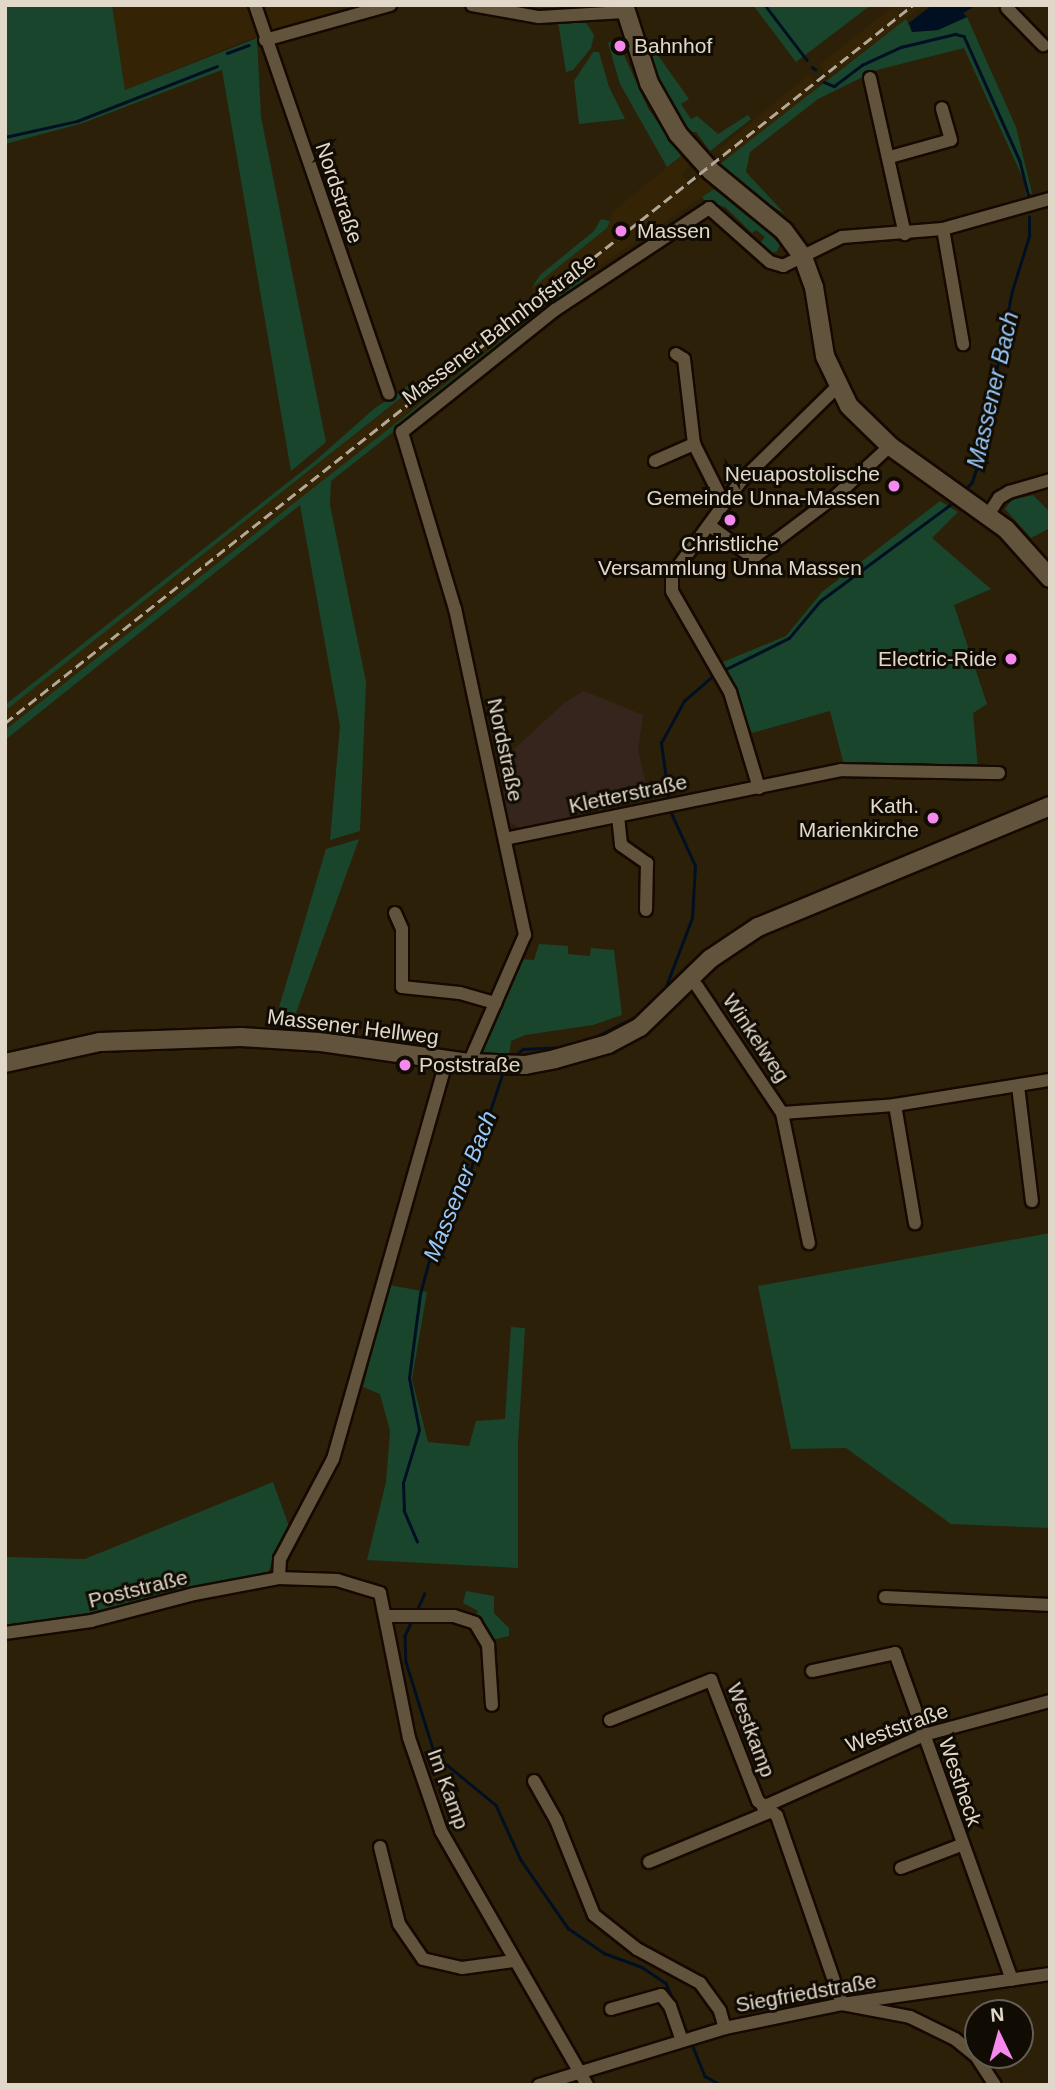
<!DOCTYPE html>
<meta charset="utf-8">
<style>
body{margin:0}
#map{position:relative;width:1055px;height:2090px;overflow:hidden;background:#2d2009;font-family:Arial,sans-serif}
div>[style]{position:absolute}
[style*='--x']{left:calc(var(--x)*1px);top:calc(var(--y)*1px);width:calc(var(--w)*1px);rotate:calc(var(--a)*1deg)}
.commercial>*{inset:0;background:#36251d}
.built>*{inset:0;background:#342405;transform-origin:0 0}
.green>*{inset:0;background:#19452c}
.water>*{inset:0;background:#001022}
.stream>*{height:2.5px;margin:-1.25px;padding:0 1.25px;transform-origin:1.25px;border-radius:1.25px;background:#001022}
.roads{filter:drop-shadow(2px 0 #150900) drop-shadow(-2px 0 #150900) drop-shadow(0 2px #150900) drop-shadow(0 -2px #150900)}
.minor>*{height:12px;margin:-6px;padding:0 6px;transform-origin:6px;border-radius:6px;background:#62543c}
.secondary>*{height:18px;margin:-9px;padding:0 9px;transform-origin:9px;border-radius:9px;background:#62543c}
.rail>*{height:2.5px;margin-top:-1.25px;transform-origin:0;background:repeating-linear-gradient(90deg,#b3a999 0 10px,transparent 0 15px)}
.dots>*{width:19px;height:19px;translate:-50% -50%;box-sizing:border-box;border:4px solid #100b03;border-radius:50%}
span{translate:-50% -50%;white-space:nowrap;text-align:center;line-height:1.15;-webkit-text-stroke:6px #100b03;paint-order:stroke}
.poi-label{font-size:21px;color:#e1d8ca}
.left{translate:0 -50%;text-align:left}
.right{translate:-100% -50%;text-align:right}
.street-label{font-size:21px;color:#e1d8ca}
.water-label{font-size:23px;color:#97c9fa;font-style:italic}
.frame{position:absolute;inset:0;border:7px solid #e1d8ca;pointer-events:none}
.north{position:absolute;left:964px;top:1999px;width:70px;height:70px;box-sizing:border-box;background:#100b03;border:2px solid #645d53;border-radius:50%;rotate:355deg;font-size:19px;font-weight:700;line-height:28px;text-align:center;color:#e1d8ca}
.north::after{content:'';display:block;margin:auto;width:24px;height:32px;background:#f689ee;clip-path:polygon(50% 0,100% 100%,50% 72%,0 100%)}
</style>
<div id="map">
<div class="commercial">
<i style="clip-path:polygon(584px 691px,643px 715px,638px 749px,649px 799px,520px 828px,509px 822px,498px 764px,564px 703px)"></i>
</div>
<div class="built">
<i style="clip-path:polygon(112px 5px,337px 5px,338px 17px,247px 40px,125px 90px)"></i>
<i style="clip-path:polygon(895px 5px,924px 5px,830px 77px,819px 65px)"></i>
<i style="left:809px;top:74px;width:16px;height:118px;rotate:50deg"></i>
<i style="clip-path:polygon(681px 156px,690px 167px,682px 174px,691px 186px,702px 178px,714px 189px,582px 277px,5px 730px,5px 711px,533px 295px,532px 288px,607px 228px,612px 212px)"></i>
</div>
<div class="green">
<i style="clip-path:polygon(5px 5px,112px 5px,125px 90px,257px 38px,261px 117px,326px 442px,291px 471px,222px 70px,83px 123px,5px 144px)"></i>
<i style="clip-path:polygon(753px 5px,871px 5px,796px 62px)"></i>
<i style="clip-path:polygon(967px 17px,1016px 127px,1032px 193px,1026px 196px,1025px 183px,964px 48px,877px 70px,818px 99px,750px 152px,746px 172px,785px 214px,763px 201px,720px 164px,906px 19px,912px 32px,938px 30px)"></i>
<i style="clip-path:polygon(585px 21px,594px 35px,591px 48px,573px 70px,566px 72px,558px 22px)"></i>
<i style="clip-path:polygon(612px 41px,618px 42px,648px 108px,681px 156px,667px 167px,620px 84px,608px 43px)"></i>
<i style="clip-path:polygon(655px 51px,689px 99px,681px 104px,691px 119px,697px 116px,718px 134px,748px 115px,751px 119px,710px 151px,696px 132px,689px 132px,666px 96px,649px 56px)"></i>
<i style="clip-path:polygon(593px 52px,599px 52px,609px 87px,625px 119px,579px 124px,574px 81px)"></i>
<i style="clip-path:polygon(714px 189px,771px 235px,780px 245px,777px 251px,772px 253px,761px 242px,765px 237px,756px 230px,752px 233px,725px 207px,705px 201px,702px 197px)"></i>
<i style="clip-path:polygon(601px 219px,610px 221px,607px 228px,532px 288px,540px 275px,594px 231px)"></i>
<i style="clip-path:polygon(582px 277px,588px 285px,497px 350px,331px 481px,330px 505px,366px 682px,360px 831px,330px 840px,340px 726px,300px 505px,5px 740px,5px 730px)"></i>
<i style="clip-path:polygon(414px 382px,416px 386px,5px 711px,5px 705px,315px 461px,375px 408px)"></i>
<i style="clip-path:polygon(1033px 495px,1050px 512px,1050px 528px,1031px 538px,1005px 509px,1012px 500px)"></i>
<i style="clip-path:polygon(940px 501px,958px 512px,932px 538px,991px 589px,954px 605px,987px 704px,973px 713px,978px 768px,844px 765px,830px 711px,752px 733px,723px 662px,786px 636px,822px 592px)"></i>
<i style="clip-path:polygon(359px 839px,292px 1024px,275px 1021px,326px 849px)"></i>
<i style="clip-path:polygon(539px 944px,568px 946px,568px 954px,590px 956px,591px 948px,614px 950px,622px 1015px,593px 1025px,525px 1035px,511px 1041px,509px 1057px,484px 1057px,479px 1052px,519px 959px,534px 960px)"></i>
<i style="clip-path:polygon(1050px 1233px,1050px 1528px,951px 1524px,846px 1448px,791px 1449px,758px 1286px)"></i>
<i style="clip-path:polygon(389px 1285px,427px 1292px,412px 1379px,428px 1442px,469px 1446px,476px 1421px,505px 1419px,511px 1327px,525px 1328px,518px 1442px,518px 1568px,367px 1560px,386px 1482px,390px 1431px,380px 1394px,363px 1387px)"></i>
<i style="clip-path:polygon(273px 1482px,290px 1529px,268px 1572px,260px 1577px,191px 1587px,89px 1613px,5px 1626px,5px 1557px,85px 1559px)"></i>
<i style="clip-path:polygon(466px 1591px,494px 1596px,494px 1613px,509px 1628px,509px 1636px,492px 1640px,475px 1617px,478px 1611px,463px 1603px)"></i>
</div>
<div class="water">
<i style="clip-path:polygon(932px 5px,977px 5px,963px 13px,967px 17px,938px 30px,912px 32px,909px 23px)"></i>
</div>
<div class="stream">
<i style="--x:765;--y:5;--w:69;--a:52.6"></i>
<i style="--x:227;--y:53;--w:23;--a:-20"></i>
<i style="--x:812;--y:67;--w:4;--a:34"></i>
<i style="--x:824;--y:82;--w:11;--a:22"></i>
<i style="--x:834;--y:86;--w:35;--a:-37"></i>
<i style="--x:862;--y:65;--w:43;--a:-24.8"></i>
<i style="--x:901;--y:47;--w:56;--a:-13.5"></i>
<i style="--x:955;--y:34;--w:9;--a:13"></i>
<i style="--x:964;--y:36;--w:137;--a:65.9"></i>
<i style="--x:1020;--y:161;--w:37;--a:76"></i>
<i style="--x:5;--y:137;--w:74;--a:-12.5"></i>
<i style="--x:77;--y:121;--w:150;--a:-21.4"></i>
<i style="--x:963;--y:492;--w:13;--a:-48"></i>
<i style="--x:972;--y:482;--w:23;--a:-72"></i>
<i style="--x:979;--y:460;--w:172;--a:-79"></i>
<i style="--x:1012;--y:291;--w:58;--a:-72.8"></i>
<i style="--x:1029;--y:236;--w:19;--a:-90"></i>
<i style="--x:724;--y:670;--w:72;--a:-26.2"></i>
<i style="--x:789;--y:638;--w:48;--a:-50"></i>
<i style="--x:820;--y:601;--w:167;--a:-36.5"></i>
<i style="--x:669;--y:801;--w:59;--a:-97.9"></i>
<i style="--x:661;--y:743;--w:48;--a:-61.3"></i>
<i style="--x:684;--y:701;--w:41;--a:-41.1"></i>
<i style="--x:646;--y:1009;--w:28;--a:-46"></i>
<i style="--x:665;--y:989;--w:76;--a:-69.2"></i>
<i style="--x:692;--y:918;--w:52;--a:-86.7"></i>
<i style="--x:695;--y:866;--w:60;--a:-114.4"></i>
<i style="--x:517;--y:1054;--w:8;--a:-40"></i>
<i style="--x:523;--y:1049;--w:41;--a:-2.8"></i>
<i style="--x:564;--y:1047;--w:30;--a:-17"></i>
<i style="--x:593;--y:1038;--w:54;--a:-26.6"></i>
<i style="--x:417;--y:1542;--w:34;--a:-113"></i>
<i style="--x:404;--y:1511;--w:28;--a:-92"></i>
<i style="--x:403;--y:1483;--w:55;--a:-73.2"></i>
<i style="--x:419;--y:1430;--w:53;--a:-100.9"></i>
<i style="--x:409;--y:1378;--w:85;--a:-82.5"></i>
<i style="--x:420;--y:1294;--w:54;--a:-74.9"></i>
<i style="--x:434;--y:1242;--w:83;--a:-63.4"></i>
<i style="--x:471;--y:1168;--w:98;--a:-71.6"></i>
<i style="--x:416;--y:1612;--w:20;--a:-66"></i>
<i style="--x:412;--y:1621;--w:17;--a:115"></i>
<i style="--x:405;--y:1636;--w:26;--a:88"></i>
<i style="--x:406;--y:1662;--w:97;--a:72.7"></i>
<i style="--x:435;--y:1755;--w:79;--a:39.3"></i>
<i style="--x:496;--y:1805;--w:60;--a:65.6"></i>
<i style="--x:521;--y:1860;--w:83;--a:55.3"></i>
<i style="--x:568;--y:1928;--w:44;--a:34.8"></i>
<i style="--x:604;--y:1953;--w:40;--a:20.2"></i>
<i style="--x:642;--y:1967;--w:29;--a:34"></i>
<i style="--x:666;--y:1983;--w:56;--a:66.7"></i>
<i style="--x:692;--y:2044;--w:35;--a:68"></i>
<i style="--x:705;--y:2076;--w:18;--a:29"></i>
</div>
<div class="roads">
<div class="minor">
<i style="--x:255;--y:5;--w:411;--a:71"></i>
<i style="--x:472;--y:5;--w:68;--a:10.2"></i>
<i style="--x:539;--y:17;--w:86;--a:-3.3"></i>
<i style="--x:1007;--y:8;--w:52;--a:45.8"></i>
<i style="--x:265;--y:40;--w:130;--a:-15.6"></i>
<i style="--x:870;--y:78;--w:160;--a:77.4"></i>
<i style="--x:890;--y:157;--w:63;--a:-15.6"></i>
<i style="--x:951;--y:140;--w:33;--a:-106"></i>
<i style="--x:943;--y:229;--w:117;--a:80.1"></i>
<i style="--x:676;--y:354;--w:9;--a:32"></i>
<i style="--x:684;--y:359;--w:86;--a:83.3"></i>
<i style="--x:694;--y:444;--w:67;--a:63.4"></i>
<i style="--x:655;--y:461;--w:43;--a:-23.6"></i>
<i style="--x:988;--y:515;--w:20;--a:-57"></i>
<i style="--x:999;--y:498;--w:12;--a:-31"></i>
<i style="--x:1009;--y:492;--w:43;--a:-16.3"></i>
<i style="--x:709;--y:525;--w:55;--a:36.9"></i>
<i style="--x:753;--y:558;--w:105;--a:-36.9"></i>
<i style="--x:837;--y:495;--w:72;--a:-42.8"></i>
<i style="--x:759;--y:788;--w:100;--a:-106.8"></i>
<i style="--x:730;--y:692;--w:116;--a:-119.9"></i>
<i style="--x:672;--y:591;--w:16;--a:-90"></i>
<i style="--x:672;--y:575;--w:115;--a:-53.8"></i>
<i style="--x:740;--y:482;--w:136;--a:-44.4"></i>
<i style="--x:618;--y:816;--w:29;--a:84"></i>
<i style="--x:621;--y:845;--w:32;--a:35"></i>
<i style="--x:647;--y:863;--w:47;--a:91.2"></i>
<i style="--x:505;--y:839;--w:343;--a:-11.6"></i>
<i style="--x:841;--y:770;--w:158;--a:1.1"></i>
<i style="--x:395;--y:913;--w:17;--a:66"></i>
<i style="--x:402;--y:929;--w:58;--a:90"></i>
<i style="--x:402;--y:987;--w:58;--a:5.9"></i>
<i style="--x:460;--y:993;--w:37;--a:16"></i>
<i style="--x:697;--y:986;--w:153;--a:56.2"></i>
<i style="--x:782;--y:1113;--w:113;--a:-4"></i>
<i style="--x:895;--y:1105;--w:157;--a:-9.2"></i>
<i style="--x:469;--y:1063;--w:140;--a:-66.4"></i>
<i style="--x:525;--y:935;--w:333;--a:-102.1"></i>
<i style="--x:455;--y:609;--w:185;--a:-106.7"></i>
<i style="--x:402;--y:432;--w:196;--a:-38.6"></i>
<i style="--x:555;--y:310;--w:185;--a:-33.5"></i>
<i style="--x:709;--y:208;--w:81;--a:41.5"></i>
<i style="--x:770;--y:262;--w:14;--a:17"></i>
<i style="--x:783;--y:266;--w:66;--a:-26.2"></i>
<i style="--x:842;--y:237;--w:101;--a:-4.5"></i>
<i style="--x:943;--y:229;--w:111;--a:-15.7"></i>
<i style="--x:1018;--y:1086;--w:116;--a:83.1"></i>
<i style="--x:895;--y:1105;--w:120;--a:80.4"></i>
<i style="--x:782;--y:1113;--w:133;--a:78.3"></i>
<i style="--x:279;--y:1578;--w:19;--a:-87"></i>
<i style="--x:280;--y:1559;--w:113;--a:-62.1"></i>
<i style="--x:333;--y:1459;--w:414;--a:-74.1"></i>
<i style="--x:885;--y:1597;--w:165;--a:2.8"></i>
<i style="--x:387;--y:1616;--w:67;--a:0"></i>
<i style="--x:454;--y:1616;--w:22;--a:18"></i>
<i style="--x:475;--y:1623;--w:26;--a:59"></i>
<i style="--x:488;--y:1645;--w:60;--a:86.2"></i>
<i style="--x:5;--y:1633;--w:87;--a:-7.9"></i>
<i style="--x:91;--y:1621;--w:106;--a:-14.7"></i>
<i style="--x:194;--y:1594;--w:86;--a:-10.7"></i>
<i style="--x:279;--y:1578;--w:58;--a:2"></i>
<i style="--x:337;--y:1580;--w:45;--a:16.8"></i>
<i style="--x:380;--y:1593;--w:148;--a:78.7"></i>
<i style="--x:409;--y:1738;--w:98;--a:71"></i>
<i style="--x:441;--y:1831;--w:293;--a:60.1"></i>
<i style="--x:812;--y:1671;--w:85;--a:-12.2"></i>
<i style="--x:895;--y:1653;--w:347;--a:70.3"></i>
<i style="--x:610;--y:1720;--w:109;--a:-21.6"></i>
<i style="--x:711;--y:1680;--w:130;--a:68.8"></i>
<i style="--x:758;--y:1801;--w:24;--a:38"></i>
<i style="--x:777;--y:1816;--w:199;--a:70.9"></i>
<i style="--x:842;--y:2004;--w:69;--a:10.8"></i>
<i style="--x:910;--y:2017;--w:50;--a:26.1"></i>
<i style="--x:955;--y:2039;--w:27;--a:39"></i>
<i style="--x:976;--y:2056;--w:35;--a:57"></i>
<i style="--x:534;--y:1781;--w:45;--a:60.6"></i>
<i style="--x:556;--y:1820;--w:102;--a:68.2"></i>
<i style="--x:594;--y:1915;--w:55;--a:38.3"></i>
<i style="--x:637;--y:1949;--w:72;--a:28.4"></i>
<i style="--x:700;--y:1983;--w:34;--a:54"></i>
<i style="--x:720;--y:2011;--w:18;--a:74"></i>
<i style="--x:763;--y:1807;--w:176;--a:-24.1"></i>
<i style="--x:924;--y:1735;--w:131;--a:-15.1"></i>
<i style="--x:380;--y:1847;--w:79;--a:76.1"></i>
<i style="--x:399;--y:1924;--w:42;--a:55.6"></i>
<i style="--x:423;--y:1959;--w:40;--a:13"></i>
<i style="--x:462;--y:1968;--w:52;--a:-7.7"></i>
<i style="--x:649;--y:1862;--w:131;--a:-22.5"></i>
<i style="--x:901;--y:1868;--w:64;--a:-21"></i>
<i style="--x:611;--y:2009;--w:52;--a:-15.6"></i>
<i style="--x:661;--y:1995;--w:14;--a:51"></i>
<i style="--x:670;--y:2006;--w:37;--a:71"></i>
<i style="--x:539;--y:2085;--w:195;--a:-17"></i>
<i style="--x:725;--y:2028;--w:119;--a:-11.6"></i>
<i style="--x:842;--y:2004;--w:210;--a:-8.2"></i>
</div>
<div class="secondary">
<i style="--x:624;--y:5;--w:82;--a:72.2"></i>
<i style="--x:649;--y:83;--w:59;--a:60.4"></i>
<i style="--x:678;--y:134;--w:50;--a:48.3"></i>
<i style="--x:711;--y:171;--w:94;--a:39.4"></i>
<i style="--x:784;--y:231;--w:32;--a:54"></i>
<i style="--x:803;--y:257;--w:32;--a:70"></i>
<i style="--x:814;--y:287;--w:70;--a:80.9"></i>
<i style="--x:825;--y:356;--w:55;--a:64.4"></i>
<i style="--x:849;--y:406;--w:57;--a:44.3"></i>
<i style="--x:890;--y:446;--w:143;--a:35.6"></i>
<i style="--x:1006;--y:529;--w:66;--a:48.1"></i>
<i style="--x:5;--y:1063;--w:97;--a:-12.5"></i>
<i style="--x:100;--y:1042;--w:141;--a:-2"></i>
<i style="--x:241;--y:1037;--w:80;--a:3.6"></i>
<i style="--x:321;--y:1042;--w:149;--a:8.1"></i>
<i style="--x:469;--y:1063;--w:56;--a:2"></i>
<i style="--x:525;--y:1065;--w:31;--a:-11"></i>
<i style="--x:555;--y:1059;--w:55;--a:-15.8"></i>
<i style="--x:608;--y:1044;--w:36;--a:-28"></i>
<i style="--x:640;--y:1027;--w:98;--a:-44.2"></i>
<i style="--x:710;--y:959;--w:58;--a:-33.7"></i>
<i style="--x:758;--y:927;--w:316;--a:-22.5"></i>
</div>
</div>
<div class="rail">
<i style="--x:5;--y:723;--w:1158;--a:-38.34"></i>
</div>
<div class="dots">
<i style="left:620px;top:46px;background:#f689ee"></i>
<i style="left:621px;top:231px;background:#f689ee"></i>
<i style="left:894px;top:486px;background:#f689ee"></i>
<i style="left:730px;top:520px;background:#f689ee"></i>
<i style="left:1011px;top:659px;background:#f689ee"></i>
<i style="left:933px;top:818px;background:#f689ee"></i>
<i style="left:405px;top:1065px;background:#f689ee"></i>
</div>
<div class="poi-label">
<span class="left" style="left:634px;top:46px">Bahnhof</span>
<span class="left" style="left:637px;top:231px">Massen</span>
<span class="right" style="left:880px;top:486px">Neuapostolische<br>Gemeinde Unna-Massen</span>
<span style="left:730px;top:556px">Christliche<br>Versammlung Unna Massen</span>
<span class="right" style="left:997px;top:659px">Electric-Ride</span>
<span class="right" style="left:919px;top:818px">Kath.<br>Marienkirche</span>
<span class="left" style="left:419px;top:1065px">Poststraße</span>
</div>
<div class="street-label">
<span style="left:339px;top:193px;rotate:71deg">Nordstraße</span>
<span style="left:499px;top:329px;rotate:-37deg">Massener Bahnhofstraße</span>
<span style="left:505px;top:750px;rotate:78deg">Nordstraße</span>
<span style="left:628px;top:794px;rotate:-12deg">Kletterstraße</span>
<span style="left:353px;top:1027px;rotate:7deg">Massener Hellweg</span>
<span style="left:756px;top:1038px;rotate:56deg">Winkelweg</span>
<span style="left:138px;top:1589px;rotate:-14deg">Poststraße</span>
<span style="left:897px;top:1728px;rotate:-20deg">Weststraße</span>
<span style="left:751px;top:1730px;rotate:69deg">Westkamp</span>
<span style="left:960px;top:1782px;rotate:71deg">Westheck</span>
<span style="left:448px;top:1789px;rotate:70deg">Im Kamp</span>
<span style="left:806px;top:1993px;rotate:-10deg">Siegfriedstraße</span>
</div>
<div class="water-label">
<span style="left:993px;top:390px;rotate:-77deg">Massener Bach</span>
<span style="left:460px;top:1186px;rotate:-68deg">Massener Bach</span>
</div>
<div class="frame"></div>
<div class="north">N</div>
</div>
